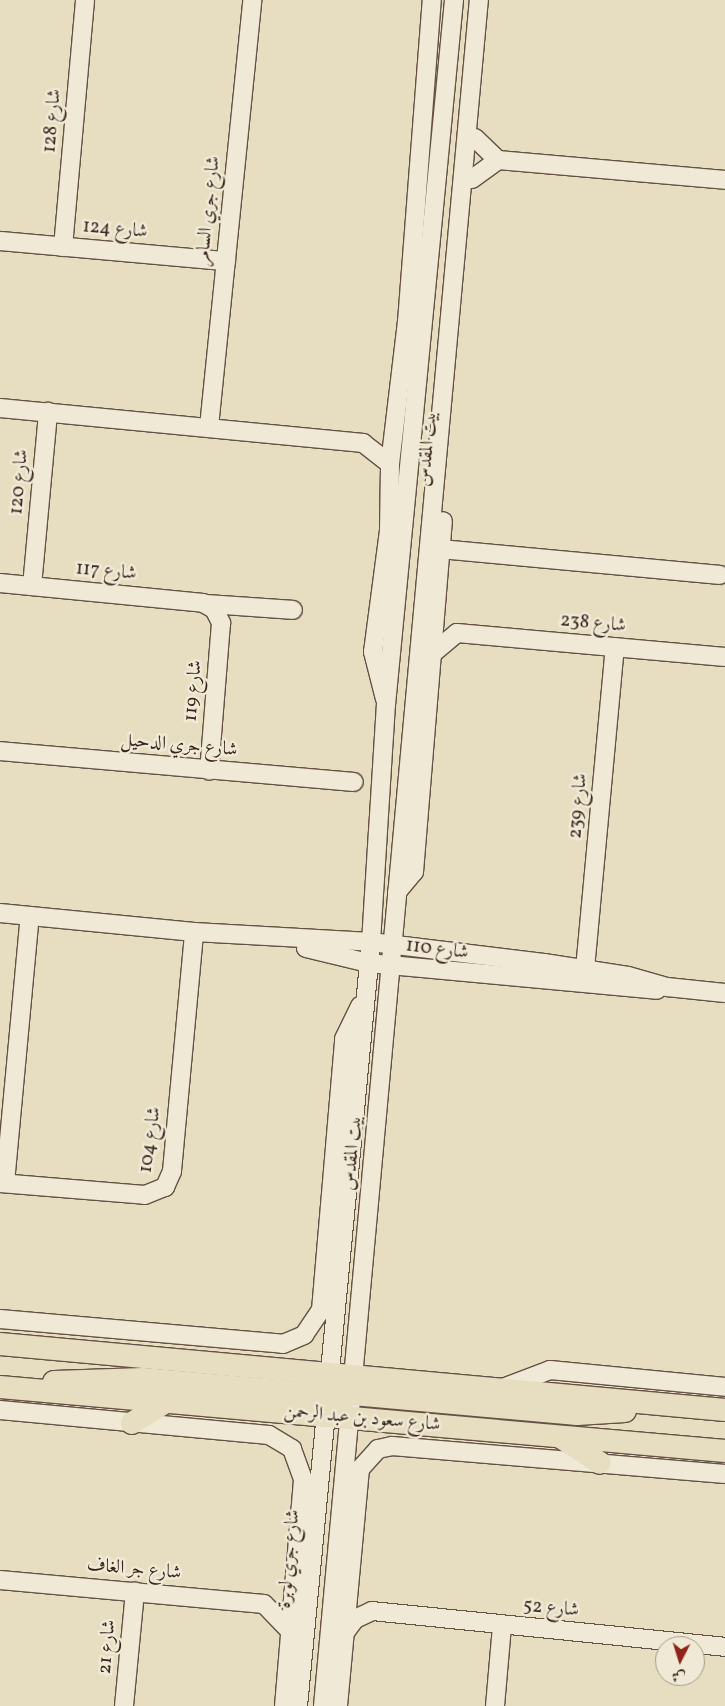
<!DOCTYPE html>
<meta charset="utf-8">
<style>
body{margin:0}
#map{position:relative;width:725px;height:1706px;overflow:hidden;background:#e7ddc0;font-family:Vollkorn,Amiri,serif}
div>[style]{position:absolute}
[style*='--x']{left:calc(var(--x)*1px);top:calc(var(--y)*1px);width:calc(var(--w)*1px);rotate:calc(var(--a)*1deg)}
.roads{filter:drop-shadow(1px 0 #645244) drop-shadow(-1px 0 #645244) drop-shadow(0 1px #645244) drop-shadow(0 -1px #645244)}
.minor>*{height:18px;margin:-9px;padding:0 9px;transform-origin:9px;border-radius:9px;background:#efe9d6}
.major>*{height:22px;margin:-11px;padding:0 11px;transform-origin:11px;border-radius:11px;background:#e7ddc0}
span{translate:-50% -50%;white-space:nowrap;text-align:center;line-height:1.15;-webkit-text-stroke:5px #efe9d6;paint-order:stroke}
.street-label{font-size:19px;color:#39241a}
.north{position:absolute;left:655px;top:1636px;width:50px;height:50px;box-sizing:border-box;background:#efe9d6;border:1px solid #a69a8b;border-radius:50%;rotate:185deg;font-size:14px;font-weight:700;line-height:20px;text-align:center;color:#39241a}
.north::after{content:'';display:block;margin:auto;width:18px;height:22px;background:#8f2418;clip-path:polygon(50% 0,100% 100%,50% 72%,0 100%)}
</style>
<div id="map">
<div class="roads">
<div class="minor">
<i style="--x:475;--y:138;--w:32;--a:44"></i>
<i style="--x:472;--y:179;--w:32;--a:-36"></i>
<i style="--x:498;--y:160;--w:228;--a:5"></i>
<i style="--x:0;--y:241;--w:227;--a:5.1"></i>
<i style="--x:63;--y:247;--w:248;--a:-84.9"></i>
<i style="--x:0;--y:408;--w:365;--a:5.5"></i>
<i style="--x:363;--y:443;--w:34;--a:38"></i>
<i style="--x:209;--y:427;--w:429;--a:-84.2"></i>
<i style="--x:441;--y:549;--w:280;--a:5.3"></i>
<i style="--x:0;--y:583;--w:204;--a:5.6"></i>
<i style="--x:203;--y:603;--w:13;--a:29"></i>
<i style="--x:214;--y:609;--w:16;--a:63"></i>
<i style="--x:221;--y:623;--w:148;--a:94.6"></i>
<i style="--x:32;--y:586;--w:175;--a:-84.7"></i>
<i style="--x:208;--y:604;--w:85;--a:4"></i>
<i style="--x:433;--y:653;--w:31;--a:-40"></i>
<i style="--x:457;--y:633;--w:269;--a:5.1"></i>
<i style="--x:385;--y:699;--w:49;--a:-104.3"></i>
<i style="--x:373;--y:652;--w:123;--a:-82.5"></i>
<i style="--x:389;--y:530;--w:66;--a:-89.1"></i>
<i style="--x:390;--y:464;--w:143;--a:-83.2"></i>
<i style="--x:407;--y:322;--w:323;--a:-85.6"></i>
<i style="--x:0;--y:751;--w:355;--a:5"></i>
<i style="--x:397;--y:892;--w:26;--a:-50"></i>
<i style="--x:414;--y:872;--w:352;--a:-85.3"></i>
<i style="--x:0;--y:913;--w:195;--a:5.6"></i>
<i style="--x:194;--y:932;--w:177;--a:3.2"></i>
<i style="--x:371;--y:942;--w:174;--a:6.9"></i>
<i style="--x:544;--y:963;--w:85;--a:8.8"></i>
<i style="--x:628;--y:976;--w:41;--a:15.8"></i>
<i style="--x:667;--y:987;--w:58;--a:5.9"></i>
<i style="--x:306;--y:948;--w:64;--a:13.6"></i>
<i style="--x:368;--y:963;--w:290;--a:5.3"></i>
<i style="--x:585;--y:969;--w:323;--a:-84.7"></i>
<i style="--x:0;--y:1183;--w:145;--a:4.7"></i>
<i style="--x:145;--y:1195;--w:22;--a:-22"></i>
<i style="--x:165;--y:1187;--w:17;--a:-66"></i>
<i style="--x:172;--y:1171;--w:240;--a:-84.7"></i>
<i style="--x:5;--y:1183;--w:268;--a:-84.7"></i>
<i style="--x:0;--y:1319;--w:284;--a:5"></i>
<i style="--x:283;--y:1344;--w:23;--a:-23"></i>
<i style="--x:304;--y:1335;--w:30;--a:-56"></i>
<i style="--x:321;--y:1310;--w:272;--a:-85.1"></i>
<i style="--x:344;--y:1039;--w:37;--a:-64"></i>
<i style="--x:503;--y:1388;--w:50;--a:-21"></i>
<i style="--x:550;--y:1370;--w:176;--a:5.5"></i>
<i style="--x:0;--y:1410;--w:270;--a:5.3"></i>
<i style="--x:269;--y:1435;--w:27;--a:31"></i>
<i style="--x:292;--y:1449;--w:33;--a:70"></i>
<i style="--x:303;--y:1480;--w:227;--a:94.8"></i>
<i style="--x:0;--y:1580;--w:265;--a:5.2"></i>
<i style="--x:264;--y:1604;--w:35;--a:46"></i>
<i style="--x:346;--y:1631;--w:15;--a:-53"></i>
<i style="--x:355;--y:1619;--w:19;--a:-25"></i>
<i style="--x:372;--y:1611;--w:355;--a:5.8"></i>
<i style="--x:124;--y:1706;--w:115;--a:-84.5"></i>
<i style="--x:298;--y:1706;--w:767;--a:-84.54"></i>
<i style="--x:371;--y:942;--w:237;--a:-86.4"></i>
<i style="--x:386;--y:705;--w:708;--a:-84.49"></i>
<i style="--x:323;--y:1706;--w:1713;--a:-84.78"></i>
<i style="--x:338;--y:1706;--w:238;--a:-84.7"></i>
<i style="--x:360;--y:1469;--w:27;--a:-48"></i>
<i style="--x:378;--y:1449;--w:14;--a:-12"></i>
<i style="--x:392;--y:1446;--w:334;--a:4.8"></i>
<i style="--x:495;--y:1706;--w:80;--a:-85"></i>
</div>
<div class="major">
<i style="--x:0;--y:1344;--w:728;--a:5.2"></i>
<i style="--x:54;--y:1382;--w:89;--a:-1.9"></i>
<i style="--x:143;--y:1379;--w:174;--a:5"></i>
<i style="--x:316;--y:1394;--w:18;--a:-6"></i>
<i style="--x:334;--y:1392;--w:17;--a:-33"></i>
<i style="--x:0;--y:1387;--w:728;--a:5.04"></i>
<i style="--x:324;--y:1416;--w:17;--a:-54"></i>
<i style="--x:334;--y:1402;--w:21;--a:-23"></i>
<i style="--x:353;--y:1394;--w:225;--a:5.1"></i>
<i style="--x:577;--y:1414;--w:48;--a:-3.6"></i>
<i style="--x:132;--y:1423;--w:40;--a:-32"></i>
<i style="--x:562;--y:1438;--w:45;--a:33.3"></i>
</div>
</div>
<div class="street-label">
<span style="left:53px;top:121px;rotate:-85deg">شارع 128</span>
<span style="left:209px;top:211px;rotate:-84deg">شارع جري السامر</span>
<span style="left:115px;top:230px;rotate:5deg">شارع 124</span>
<span style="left:428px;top:449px;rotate:-85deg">بيت المقدس</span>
<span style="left:20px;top:482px;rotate:-85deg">شارع 120</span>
<span style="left:106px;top:572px;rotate:5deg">شارع 117</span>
<span style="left:593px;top:624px;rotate:5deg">شارع 238</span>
<span style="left:194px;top:691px;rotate:-85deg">شارع 119</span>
<span style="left:179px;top:746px;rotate:5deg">شارع جري الدحيل</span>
<span style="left:579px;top:806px;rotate:-85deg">شارع 239</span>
<span style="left:437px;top:950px;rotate:7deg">شارع 110</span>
<span style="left:151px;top:1140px;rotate:-82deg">شارع 104</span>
<span style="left:353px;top:1153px;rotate:-85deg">بيت المقدس</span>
<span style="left:362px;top:1419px;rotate:5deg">شارع سعود بن عبد الرحمن</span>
<span style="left:290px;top:1559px;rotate:-85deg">شارع جري لوبرة</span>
<span style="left:134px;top:1570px;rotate:5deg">شارع جر الغاف</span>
<span style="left:551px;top:1609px;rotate:5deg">شارع 52</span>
<span style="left:108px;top:1647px;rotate:-85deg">شارع 21</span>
</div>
<div class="north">ش</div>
</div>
